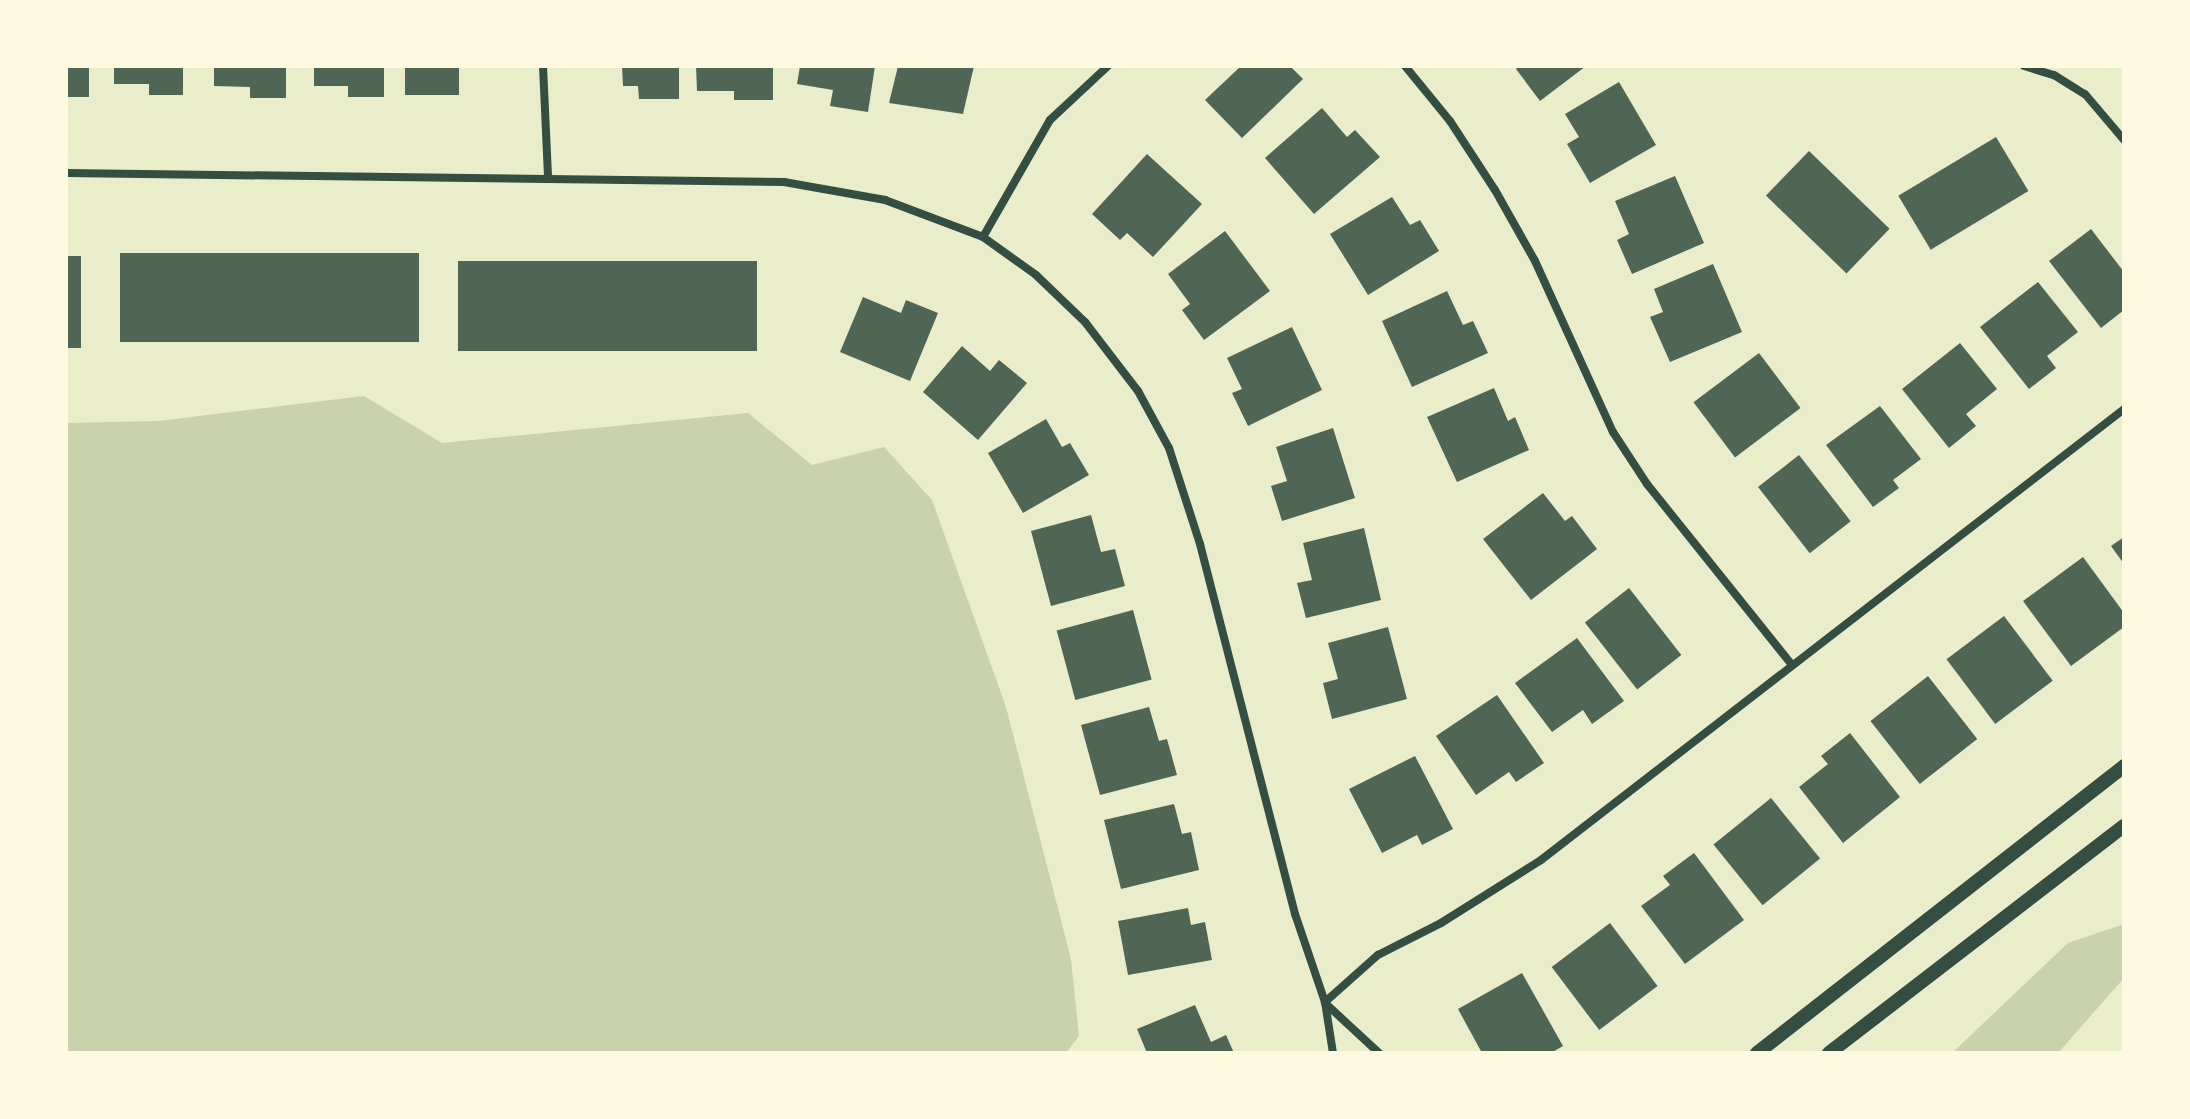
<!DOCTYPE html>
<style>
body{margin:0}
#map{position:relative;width:2190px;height:1119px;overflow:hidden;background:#e9edc9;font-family:"Open Sans",sans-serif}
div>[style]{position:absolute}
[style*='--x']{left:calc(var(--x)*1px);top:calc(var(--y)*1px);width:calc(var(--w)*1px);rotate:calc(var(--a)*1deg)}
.green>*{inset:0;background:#cad2ad}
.building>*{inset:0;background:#4f6655;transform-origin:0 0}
.minor>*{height:8px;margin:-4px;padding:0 4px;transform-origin:4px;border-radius:4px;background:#344e41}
.tertiary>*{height:14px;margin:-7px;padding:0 7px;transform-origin:7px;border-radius:7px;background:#344e41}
span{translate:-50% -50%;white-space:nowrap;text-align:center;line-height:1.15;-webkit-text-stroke:8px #fefae0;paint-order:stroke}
.frame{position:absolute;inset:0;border:68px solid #fefae0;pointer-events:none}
</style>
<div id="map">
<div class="green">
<i style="clip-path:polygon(364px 396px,442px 443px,748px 413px,812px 465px,884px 447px,932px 500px,1006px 707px,1071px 959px,1079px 1036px,1066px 1053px,66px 1053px,66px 423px,158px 421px)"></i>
<i style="clip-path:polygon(2124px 924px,2124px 978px,2058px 1053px,1952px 1053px,2068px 943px)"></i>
</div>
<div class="building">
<i style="left:66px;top:66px;width:23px;height:31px"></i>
<i style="clip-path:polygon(114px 66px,183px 66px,183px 95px,149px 95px,149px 84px,114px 84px)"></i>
<i style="clip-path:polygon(214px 66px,286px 66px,286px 98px,250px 98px,250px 87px,214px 86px)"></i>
<i style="clip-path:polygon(314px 66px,384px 66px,384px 97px,348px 97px,348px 86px,314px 86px)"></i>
<i style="left:405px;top:66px;width:54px;height:29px"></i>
<i style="clip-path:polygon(622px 66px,679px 66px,679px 99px,639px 99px,638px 86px,623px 86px)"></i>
<i style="clip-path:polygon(696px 66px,773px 66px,773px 100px,734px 100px,734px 91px,697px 91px)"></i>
<i style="clip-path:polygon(800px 66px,875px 66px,868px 112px,830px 106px,833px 90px,797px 84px)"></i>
<i style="clip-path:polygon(898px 66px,974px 66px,963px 114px,889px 103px)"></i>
<i style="clip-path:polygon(1241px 66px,1290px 66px,1303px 79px,1242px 138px,1205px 100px)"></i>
<i style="clip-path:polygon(1519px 66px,1586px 66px,1540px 101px,1516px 69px)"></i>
<i style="clip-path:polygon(1619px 82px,1656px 145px,1590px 183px,1567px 144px,1579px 137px,1565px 114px)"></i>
<i style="clip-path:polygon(1322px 108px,1347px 137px,1355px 130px,1380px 157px,1314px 214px,1265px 158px)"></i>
<i style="left:1996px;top:137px;width:63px;height:114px;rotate:59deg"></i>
<i style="left:1809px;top:151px;width:112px;height:62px;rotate:44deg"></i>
<i style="clip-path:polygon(1147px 154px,1202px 204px,1153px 257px,1127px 233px,1120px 240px,1092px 214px)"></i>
<i style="clip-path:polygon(1675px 176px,1704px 243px,1632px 274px,1617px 240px,1629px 234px,1615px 201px)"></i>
<i style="clip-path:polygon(1392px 197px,1410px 225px,1420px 220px,1439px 251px,1368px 295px,1330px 234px)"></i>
<i style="clip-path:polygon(2091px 229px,2124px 272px,2124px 310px,2101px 328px,2049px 261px)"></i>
<i style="clip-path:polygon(1225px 231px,1270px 291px,1204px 340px,1182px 310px,1190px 304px,1168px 274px)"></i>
<i style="left:120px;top:253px;width:299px;height:89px"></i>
<i style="left:66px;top:256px;width:15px;height:92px"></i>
<i style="left:458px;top:261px;width:299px;height:90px"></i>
<i style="clip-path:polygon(1713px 264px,1742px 332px,1670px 362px,1650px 317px,1663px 312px,1654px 289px)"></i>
<i style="clip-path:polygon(2038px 282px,2078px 332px,2047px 356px,2056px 368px,2029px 389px,1980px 327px)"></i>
<i style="clip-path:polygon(1447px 291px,1463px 325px,1473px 321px,1488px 353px,1412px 387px,1382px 321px)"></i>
<i style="clip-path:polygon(863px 297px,901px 313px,906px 300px,938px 313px,910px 381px,840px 352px)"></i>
<i style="clip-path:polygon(1292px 327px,1322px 390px,1248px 426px,1232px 393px,1242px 389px,1227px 358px)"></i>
<i style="clip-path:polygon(1960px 343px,1997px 389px,1966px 414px,1976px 426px,1949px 448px,1902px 389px)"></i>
<i style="clip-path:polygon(962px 346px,990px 371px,999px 360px,1027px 383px,978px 440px,923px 392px)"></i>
<i style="left:1759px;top:353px;width:69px;height:82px;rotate:53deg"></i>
<i style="clip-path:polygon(1494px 388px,1508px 421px,1515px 417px,1529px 450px,1457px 482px,1427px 417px)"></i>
<i style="clip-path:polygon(1880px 406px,1921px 459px,1893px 480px,1899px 488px,1873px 507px,1826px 445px)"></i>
<i style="clip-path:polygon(1046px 419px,1062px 447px,1070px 443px,1089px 475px,1023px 513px,988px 453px)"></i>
<i style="clip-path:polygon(1333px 428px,1355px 498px,1282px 521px,1271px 486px,1287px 481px,1276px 447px)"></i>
<i style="left:1799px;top:455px;width:84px;height:52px;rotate:52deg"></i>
<i style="clip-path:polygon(1543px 493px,1565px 521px,1572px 516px,1597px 549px,1531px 600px,1483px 539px)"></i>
<i style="clip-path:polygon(1091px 515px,1101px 552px,1115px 549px,1125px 586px,1051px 606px,1031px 531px)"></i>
<i style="clip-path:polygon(1364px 528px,1381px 600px,1306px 618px,1297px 583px,1312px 580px,1303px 543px)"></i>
<i style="clip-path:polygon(2124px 537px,2124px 564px,2111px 546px)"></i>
<i style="clip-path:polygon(2083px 557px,2124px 613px,2124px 627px,2071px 666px,2023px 601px)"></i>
<i style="left:1629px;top:588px;width:85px;height:56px;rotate:52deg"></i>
<i style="left:1133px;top:610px;width:72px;height:79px;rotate:75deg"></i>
<i style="left:2004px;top:616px;width:81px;height:72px;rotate:53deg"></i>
<i style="clip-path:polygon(1388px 627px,1407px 699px,1332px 719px,1323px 683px,1338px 679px,1328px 643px)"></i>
<i style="clip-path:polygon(1577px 638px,1624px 701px,1592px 724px,1583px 710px,1552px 732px,1515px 683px)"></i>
<i style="left:1928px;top:676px;width:80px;height:73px;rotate:52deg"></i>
<i style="clip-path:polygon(1497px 695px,1544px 763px,1516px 782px,1509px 772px,1476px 795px,1436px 736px)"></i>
<i style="clip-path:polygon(1149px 707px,1159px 741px,1167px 739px,1177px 775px,1100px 795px,1081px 725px)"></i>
<i style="clip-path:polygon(1850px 733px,1900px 797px,1843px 843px,1799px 787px,1828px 764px,1821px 756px)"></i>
<i style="clip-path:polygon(1415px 756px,1453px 829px,1422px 845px,1417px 835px,1382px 853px,1349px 789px)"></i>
<i style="left:1771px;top:798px;width:78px;height:74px;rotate:51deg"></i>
<i style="clip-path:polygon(1174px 804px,1182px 834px,1191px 832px,1199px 870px,1121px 889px,1104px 820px)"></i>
<i style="clip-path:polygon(1694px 853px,1744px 920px,1685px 964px,1641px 906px,1670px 885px,1663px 876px)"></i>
<i style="clip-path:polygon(1188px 908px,1191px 925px,1205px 922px,1212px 960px,1128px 975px,1118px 921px)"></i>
<i style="left:1610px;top:923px;width:79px;height:73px;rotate:53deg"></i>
<i style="clip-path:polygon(1522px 973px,1563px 1046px,1551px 1053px,1482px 1053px,1458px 1009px)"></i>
<i style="clip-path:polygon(1195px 1005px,1211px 1042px,1226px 1035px,1234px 1053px,1147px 1053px,1137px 1029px)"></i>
</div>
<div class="minor">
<i style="--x:543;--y:66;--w:111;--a:87.4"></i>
<i style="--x:1405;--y:66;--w:71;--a:50.7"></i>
<i style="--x:1450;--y:121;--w:82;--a:56.9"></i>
<i style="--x:1495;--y:190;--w:81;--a:60.6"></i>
<i style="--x:1535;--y:261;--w:188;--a:65.5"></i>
<i style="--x:1613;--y:432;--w:62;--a:56.8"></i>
<i style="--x:1647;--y:484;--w:232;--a:51.3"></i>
<i style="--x:2024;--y:66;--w:31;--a:17"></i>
<i style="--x:2054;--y:75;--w:36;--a:32"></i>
<i style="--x:2085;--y:94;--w:60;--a:49.7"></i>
<i style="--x:66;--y:173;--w:718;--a:0.72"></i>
<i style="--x:784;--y:182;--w:103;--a:10.1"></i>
<i style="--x:885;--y:200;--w:105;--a:20.7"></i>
<i style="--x:983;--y:237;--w:65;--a:35.6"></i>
<i style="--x:1036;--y:275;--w:68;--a:43.8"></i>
<i style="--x:1085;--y:322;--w:87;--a:52.5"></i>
<i style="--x:1138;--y:391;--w:65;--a:61.5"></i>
<i style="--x:1169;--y:448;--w:101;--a:72.1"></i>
<i style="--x:1200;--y:544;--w:382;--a:75.6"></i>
<i style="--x:1295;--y:914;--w:93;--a:71.2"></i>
<i style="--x:1325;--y:1002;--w:52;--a:81.1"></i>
<i style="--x:983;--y:237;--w:135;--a:-60.2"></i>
<i style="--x:1050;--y:120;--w:79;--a:-43"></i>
<i style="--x:1325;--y:1002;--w:71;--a:-41.6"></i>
<i style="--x:1378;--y:955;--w:71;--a:-26.9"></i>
<i style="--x:1441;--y:923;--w:118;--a:-32.2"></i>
<i style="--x:1541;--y:860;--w:737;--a:-37.72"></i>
<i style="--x:1325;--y:1003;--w:74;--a:42.8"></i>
</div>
<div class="tertiary">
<i style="--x:1757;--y:1053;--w:466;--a:-38"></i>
<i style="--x:1829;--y:1053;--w:372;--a:-37.6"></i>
</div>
<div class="frame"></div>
</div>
